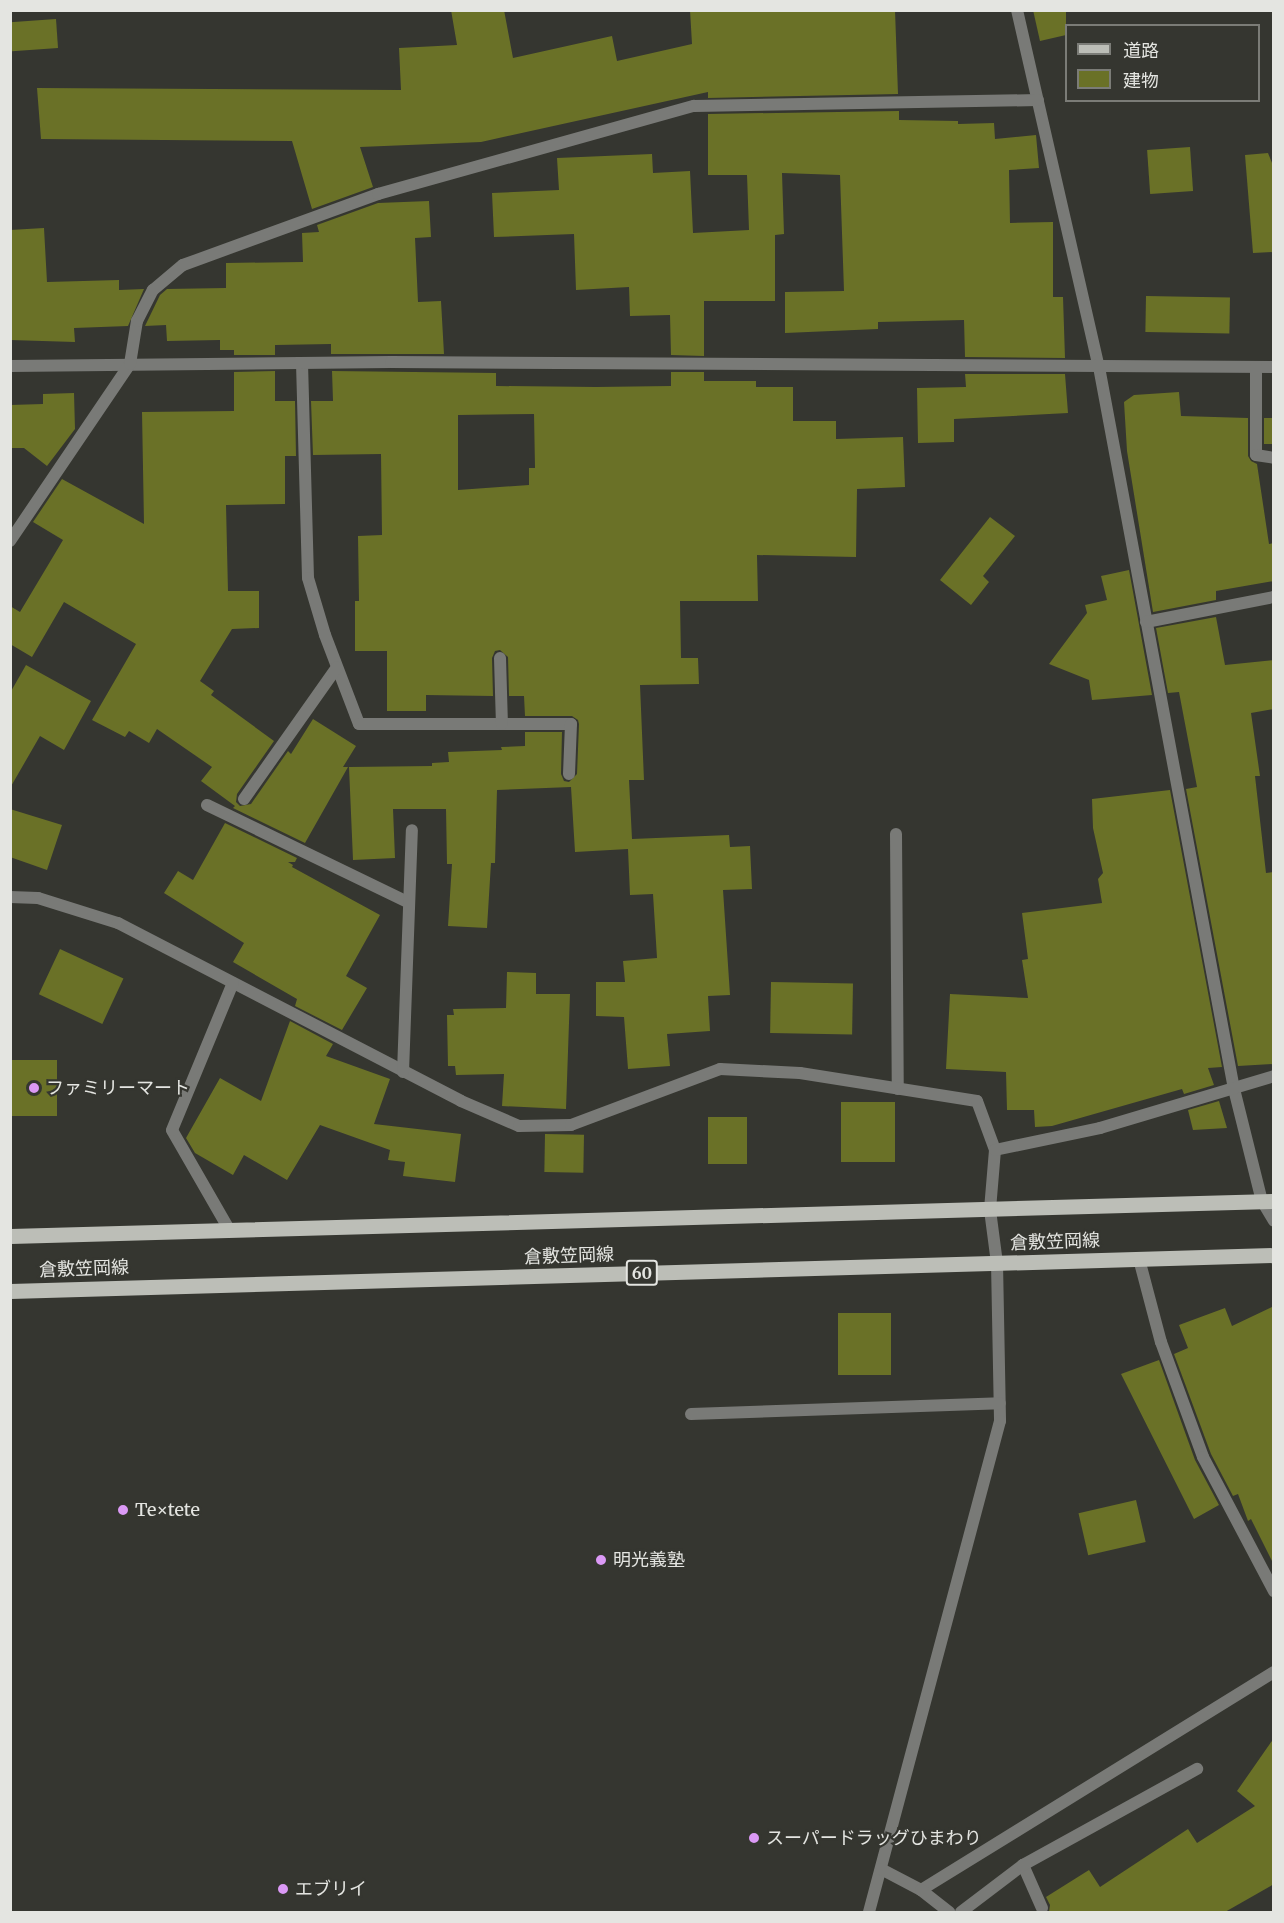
<!DOCTYPE html>
<meta charset="utf-8">
<style>
body{margin:0}
#map{position:relative;width:1284px;height:1923px;overflow:hidden;background:#353630;font-family:Merriweather,"Noto Sans JP",serif}
div>[style]{position:absolute}
[style*='--x']{left:calc(var(--x)*1px);top:calc(var(--y)*1px);width:calc(var(--w)*1px);rotate:calc(var(--a)*1deg)}
.building>*{inset:0;background:#6a7127;transform-origin:0 0}
.minor>*{height:12px;margin:-6px;padding:0 6px;transform-origin:6px;border-radius:6px;background:#797a77}
.primary>*{height:15px;margin:-7.5px;padding:0 7.5px;transform-origin:7.5px;border-radius:7.5px;background:#bcbeb7}
.dots>*{width:16px;height:16px;translate:-50% -50%;box-sizing:border-box;border:3px solid #353630;border-radius:50%}
span{translate:-50% -50%;white-space:nowrap;text-align:center;line-height:1.15;-webkit-text-stroke:4.5px #353630;paint-order:stroke}
.shield-label span{padding:2px 4px;background:#353630;border:2px solid;border-radius:4px;-webkit-text-stroke-width:0}
.shield-label{font-size:16px;color:#e4e5e1;font-weight:700}
.poi-label{font-size:18px;color:#e4e5e1}
.left{translate:0 -50%;text-align:left}
.street-label{font-size:18px;color:#e4e5e1}
.frame{position:absolute;inset:0;border:12px solid #e4e5e1;pointer-events:none}
.legend{position:absolute;left:1065px;top:24px;width:195px;height:78px;box-sizing:border-box;background:#353630;border:2px solid #7b7c77;margin:0;padding:8px 10px;list-style:none;font-size:18px;color:#e4e5e1}
.legend li{display:flex;align-items:center;gap:12px;height:30px}
.legend b{width:30px;border:2px solid #7b7c77}
</style>
<div id="map">
<div class="building">
<i style="clip-path:polygon(451px 10px,504px 10px,513px 58px,612px 36px,617px 61px,692px 44px,690px 10px,895px 10px,898px 94px,708px 98px,708px 92px,481px 142px,360px 147px,373px 187px,312px 209px,292px 141px,41px 139px,37px 88px,401px 90px,399px 48px,457px 45px)"></i>
<i style="clip-path:polygon(1033px 10px,1066px 10px,1066px 35px,1040px 41px)"></i>
<i style="left:56px;top:19px;width:29px;height:46px;rotate:86deg"></i>
<i style="clip-path:polygon(899px 111px,899px 120px,958px 121px,958px 124px,994px 123px,995px 139px,1036px 135px,1039px 168px,1009px 170px,1010px 223px,1053px 222px,1053px 297px,1063px 297px,1065px 358px,965px 357px,964px 320px,878px 322px,878px 329px,785px 333px,785px 292px,844px 291px,840px 175px,782px 173px,784px 234px,775px 235px,775px 301px,704px 301px,704px 356px,671px 355px,670px 315px,630px 316px,629px 287px,576px 290px,574px 234px,494px 237px,492px 193px,559px 190px,557px 158px,652px 154px,653px 173px,690px 171px,693px 233px,749px 230px,747px 175px,708px 175px,708px 114px)"></i>
<i style="left:1190px;top:147px;width:44px;height:43px;rotate:86deg"></i>
<i style="clip-path:polygon(1268px 153px,1274px 168px,1274px 252px,1253px 253px,1245px 155px)"></i>
<i style="clip-path:polygon(429px 201px,431px 237px,415px 238px,418px 302px,441px 301px,444px 354px,331px 354px,331px 344px,275px 345px,275px 355px,234px 355px,234px 350px,220px 350px,220px 340px,167px 341px,166px 325px,145px 326px,160px 295px,167px 289px,226px 288px,226px 263px,303px 262px,302px 233px,319px 232px,317px 225px,378px 203px)"></i>
<i style="clip-path:polygon(44px 228px,47px 282px,119px 280px,119px 290px,144px 289px,128px 326px,74px 328px,75px 342px,10px 340px,10px 230px)"></i>
<i style="left:1146px;top:296px;width:84px;height:36px;rotate:1deg"></i>
<i style="clip-path:polygon(275px 371px,275px 401px,295px 401px,296px 456px,285px 456px,285px 504px,226px 505px,228px 591px,259px 591px,259px 628px,232px 629px,200px 681px,214px 691px,211px 695px,274px 741px,237px 794px,236px 802px,240px 806px,251px 804px,288px 751px,291px 754px,313px 719px,356px 746px,343px 767px,348px 767px,305px 843px,233px 808px,235px 806px,201px 781px,212px 767px,157px 729px,149px 743px,129px 731px,125px 737px,92px 720px,136px 644px,64px 602px,32px 657px,10px 644px,10px 606px,20px 612px,63px 540px,33px 522px,62px 479px,144px 524px,142px 412px,234px 411px,234px 372px)"></i>
<i style="clip-path:polygon(evenodd,332px 371px,496px 373px,496px 386px,596px 387px,671px 386px,671px 372px,704px 372px,704px 381px,756px 381px,756px 387px,793px 387px,793px 421px,836px 421px,836px 439px,903px 437px,905px 487px,857px 489px,856px 557px,757px 555px,758px 601px,680px 601px,681px 658px,698px 658px,699px 684px,640px 685px,644px 780px,629px 780px,632px 839px,729px 835px,730px 847px,750px 846px,752px 889px,723px 890px,730px 995px,708px 996px,710px 1031px,667px 1034px,670px 1066px,628px 1069px,624px 1017px,596px 1016px,596px 982px,625px 982px,623px 961px,657px 958px,653px 894px,630px 895px,628px 849px,575px 852px,571px 787px,497px 790px,495px 863px,491px 863px,487px 928px,448px 926px,452px 864px,447px 864px,446px 809px,393px 809px,395px 858px,353px 860px,349px 767px,432px 766px,432px 763px,449px 762px,448px 752px,502px 750px,501px 747px,525px 746px,525px 732px,562px 732px,561px 774px,564px 781px,569px 782px,577px 774px,579px 724px,578px 720px,572px 716px,525px 716px,524px 696px,509px 696px,508px 657px,500px 650px,495px 651px,492px 658px,493px 696px,426px 695px,426px 711px,387px 711px,387px 651px,355px 651px,355px 601px,359px 601px,358px 536px,382px 535px,381px 454px,313px 455px,311px 401px,333px 401px,332px 371px,534px 414px,535px 468px,529px 468px,529px 485px,458px 490px,458px 415px,534px 414px)"></i>
<i style="clip-path:polygon(965px 374px,1065px 374px,1068px 413px,954px 419px,954px 442px,918px 443px,917px 388px,966px 387px)"></i>
<i style="clip-path:polygon(1179px 392px,1181px 416px,1248px 418px,1248px 456px,1251px 461px,1257px 464px,1269px 544px,1274px 543px,1274px 581px,1216px 591px,1216px 600px,1153px 612px,1127px 451px,1124px 402px,1134px 395px)"></i>
<i style="clip-path:polygon(74px 393px,75px 429px,47px 466px,24px 448px,10px 448px,10px 405px,43px 404px,43px 394px)"></i>
<i style="left:1264px;top:418px;width:10px;height:26px"></i>
<i style="clip-path:polygon(990px 517px,1015px 536px,983px 576px,989px 582px,971px 605px,940px 580px)"></i>
<i style="clip-path:polygon(1129px 570px,1152px 695px,1092px 700px,1089px 680px,1049px 664px,1087px 613px,1085px 605px,1107px 600px,1101px 576px)"></i>
<i style="clip-path:polygon(1216px 617px,1225px 665px,1274px 660px,1274px 709px,1251px 713px,1260px 776px,1255px 776px,1266px 873px,1274px 872px,1274px 1064px,1238px 1066px,1186px 789px,1197px 787px,1179px 692px,1168px 693px,1156px 628px)"></i>
<i style="clip-path:polygon(26px 665px,91px 701px,64px 750px,40px 736px,10px 788px,10px 693px)"></i>
<i style="clip-path:polygon(1170px 790px,1222px 1067px,1208px 1068px,1214px 1085px,1184px 1094px,1182px 1089px,1052px 1126px,1035px 1127px,1034px 1110px,1007px 1110px,1006px 1072px,946px 1069px,950px 994px,1028px 998px,1022px 960px,1028px 959px,1022px 913px,1102px 903px,1098px 879px,1103px 873px,1093px 828px,1092px 799px)"></i>
<i style="clip-path:polygon(10px 809px,62px 825px,47px 870px,10px 857px)"></i>
<i style="clip-path:polygon(225px 823px,297px 858px,295px 862px,288px 862px,293px 865px,292px 867px,380px 915px,346px 976px,367px 988px,342px 1030px,295px 1006px,297px 999px,233px 962px,244px 943px,164px 893px,178px 871px,193px 880px)"></i>
<i style="left:60px;top:949px;width:70px;height:50px;rotate:25deg"></i>
<i style="clip-path:polygon(507px 972px,536px 973px,536px 994px,570px 994px,566px 1109px,502px 1106px,504px 1074px,456px 1075px,455px 1066px,448px 1066px,447px 1015px,454px 1015px,453px 1009px,506px 1008px)"></i>
<i style="left:771px;top:982px;width:82px;height:51px;rotate:1deg"></i>
<i style="clip-path:polygon(290px 1021px,333px 1044px,326px 1056px,390px 1079px,374px 1124px,461px 1134px,455px 1182px,403px 1176px,405px 1162px,388px 1160px,390px 1150px,320px 1125px,287px 1180px,244px 1155px,233px 1175px,195px 1153px,186px 1138px,220px 1078px,261px 1101px)"></i>
<i style="left:10px;top:1060px;width:47px;height:56px"></i>
<i style="clip-path:polygon(1219px 1101px,1227px 1128px,1193px 1130px,1188px 1110px)"></i>
<i style="left:841px;top:1102px;width:54px;height:60px"></i>
<i style="left:708px;top:1117px;width:39px;height:47px"></i>
<i style="left:545px;top:1134px;width:39px;height:38px;rotate:1deg"></i>
<i style="clip-path:polygon(1274px 1306px,1274px 1565px,1251px 1519px,1248px 1521px,1238px 1494px,1233px 1496px,1211px 1454px,1174px 1354px,1188px 1348px,1179px 1325px,1225px 1308px,1232px 1326px)"></i>
<i style="left:838px;top:1313px;width:53px;height:62px"></i>
<i style="clip-path:polygon(1159px 1360px,1195px 1460px,1219px 1505px,1194px 1519px,1121px 1374px)"></i>
<i style="left:1136px;top:1500px;width:43px;height:59px;rotate:77deg"></i>
<i style="clip-path:polygon(1274px 1738px,1274px 1884px,1225px 1912px,1049px 1912px,1050px 1905px,1046px 1897px,1089px 1870px,1100px 1887px,1188px 1829px,1197px 1843px,1255px 1806px,1237px 1791px)"></i>
</div>
<div class="minor">
<i style="--x:1017;--y:10;--w:366;--a:77.1"></i>
<i style="--x:1099;--y:367;--w:735;--a:79.41"></i>
<i style="--x:1234;--y:1089;--w:115;--a:76"></i>
<i style="--x:1262;--y:1201;--w:23;--a:59"></i>
<i style="--x:302;--y:363;--w:215;--a:88.4"></i>
<i style="--x:308;--y:578;--w:59;--a:73.4"></i>
<i style="--x:325;--y:635;--w:95;--a:69.1"></i>
<i style="--x:359;--y:724;--w:212;--a:0"></i>
<i style="--x:571;--y:724;--w:50;--a:92.3"></i>
<i style="--x:10;--y:366;--w:381;--a:-0.6"></i>
<i style="--x:391;--y:362;--w:883;--a:0.32"></i>
<i style="--x:1256;--y:367;--w:88;--a:90"></i>
<i style="--x:1256;--y:455;--w:18;--a:9"></i>
<i style="--x:10;--y:541;--w:214;--a:-55.9"></i>
<i style="--x:130;--y:364;--w:44;--a:-80.8"></i>
<i style="--x:137;--y:321;--w:35;--a:-63"></i>
<i style="--x:153;--y:290;--w:39;--a:-40"></i>
<i style="--x:183;--y:265;--w:208;--a:-20"></i>
<i style="--x:378;--y:194;--w:328;--a:-15.6"></i>
<i style="--x:694;--y:106;--w:344;--a:-1"></i>
<i style="--x:1146;--y:622;--w:130;--a:-11.1"></i>
<i style="--x:500;--y:658;--w:66;--a:88.3"></i>
<i style="--x:244;--y:799;--w:161;--a:-54.8"></i>
<i style="--x:207;--y:805;--w:223;--a:25.8"></i>
<i style="--x:896;--y:834;--w:255;--a:89.6"></i>
<i style="--x:10;--y:897;--w:28;--a:2"></i>
<i style="--x:38;--y:898;--w:84;--a:17.4"></i>
<i style="--x:118;--y:923;--w:386;--a:27.4"></i>
<i style="--x:461;--y:1101;--w:63;--a:23.3"></i>
<i style="--x:519;--y:1126;--w:52;--a:-1.1"></i>
<i style="--x:571;--y:1125;--w:159;--a:-20.6"></i>
<i style="--x:720;--y:1069;--w:80;--a:2.9"></i>
<i style="--x:800;--y:1073;--w:179;--a:9"></i>
<i style="--x:977;--y:1101;--w:52;--a:69.8"></i>
<i style="--x:995;--y:1150;--w:60;--a:94.8"></i>
<i style="--x:990;--y:1210;--w:53;--a:82.5"></i>
<i style="--x:997;--y:1263;--w:158;--a:88.9"></i>
<i style="--x:1000;--y:1421;--w:508;--a:104.94"></i>
<i style="--x:403;--y:1072;--w:242;--a:-87.9"></i>
<i style="--x:995;--y:1150;--w:107;--a:-11.8"></i>
<i style="--x:1100;--y:1128;--w:182;--a:-16.6"></i>
<i style="--x:230;--y:1231;--w:116;--a:-119.9"></i>
<i style="--x:172;--y:1130;--w:159;--a:-67.5"></i>
<i style="--x:1139;--y:1259;--w:86;--a:75.2"></i>
<i style="--x:1161;--y:1342;--w:122;--a:69.9"></i>
<i style="--x:1203;--y:1457;--w:152;--a:62.1"></i>
<i style="--x:691;--y:1414;--w:309;--a:-2"></i>
<i style="--x:1023;--y:1865;--w:47;--a:66.2"></i>
<i style="--x:881;--y:1869;--w:45;--a:27.7"></i>
<i style="--x:921;--y:1890;--w:415;--a:-31.7"></i>
<i style="--x:921;--y:1890;--w:36;--a:38"></i>
<i style="--x:961;--y:1912;--w:78;--a:-37.2"></i>
<i style="--x:1023;--y:1865;--w:199;--a:-28.9"></i>
</div>
<div class="primary">
<i style="--x:10;--y:1236;--w:1264;--a:-1.59"></i>
<i style="--x:10;--y:1291;--w:1265;--a:-1.63"></i>
</div>
<div class="dots">
<i style="left:34px;top:1088px;background:#db99f5"></i>
<i style="left:123px;top:1510px;background:#db99f5"></i>
<i style="left:601px;top:1560px;background:#db99f5"></i>
<i style="left:754px;top:1838px;background:#db99f5"></i>
<i style="left:283px;top:1889px;background:#db99f5"></i>
</div>
<div class="shield-label">
<span style="left:642px;top:1273px">60</span>
</div>
<div class="poi-label">
<span class="left" style="left:46px;top:1088px">ファミリーマート</span>
<span class="left" style="left:135px;top:1510px">Te×tete</span>
<span class="left" style="left:613px;top:1560px">明光義塾</span>
<span class="left" style="left:766px;top:1838px">スーパードラッグひまわり</span>
<span class="left" style="left:295px;top:1889px">エブリイ</span>
</div>
<div class="street-label">
<span style="left:1055px;top:1242px;rotate:-2deg">倉敷笠岡線</span>
<span style="left:569px;top:1256px;rotate:-2deg">倉敷笠岡線</span>
<span style="left:84px;top:1269px;rotate:-2deg">倉敷笠岡線</span>
</div>
<div class="frame"></div>
<ul class="legend">
<li><b style="height:8px;background:#bcbeb7"></b>道路</li>
<li><b style="height:16px;background:#6a7127"></b>建物</li>
</ul>
</div>
